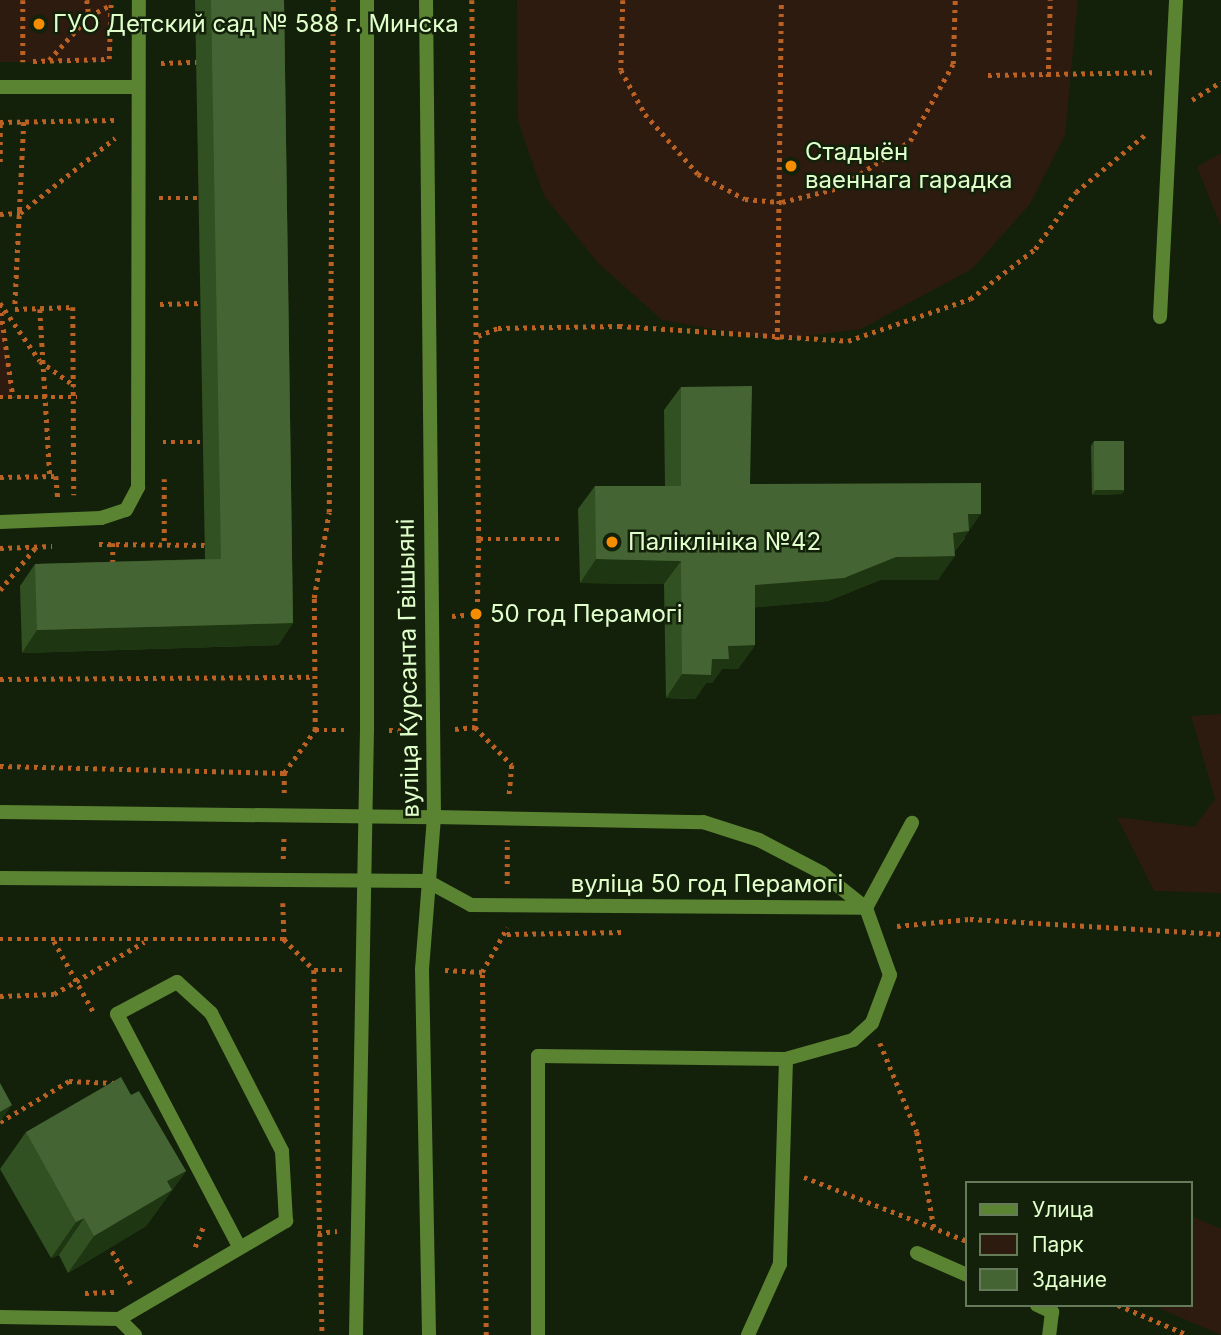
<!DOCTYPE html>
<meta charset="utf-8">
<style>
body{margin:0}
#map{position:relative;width:1221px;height:1335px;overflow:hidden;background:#13210b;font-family:Inter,sans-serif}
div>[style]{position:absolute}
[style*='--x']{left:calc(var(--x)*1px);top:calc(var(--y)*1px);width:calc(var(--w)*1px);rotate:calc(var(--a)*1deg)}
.green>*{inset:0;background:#2c1b0e;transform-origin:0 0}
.path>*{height:4.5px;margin-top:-2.25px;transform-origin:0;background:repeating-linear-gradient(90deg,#bb6123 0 3.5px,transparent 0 8.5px)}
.service>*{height:14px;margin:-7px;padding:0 7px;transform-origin:7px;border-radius:7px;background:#5b8432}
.minor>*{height:14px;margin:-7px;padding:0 7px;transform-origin:7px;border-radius:7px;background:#5b8432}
.wall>*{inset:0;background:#325122}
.shaded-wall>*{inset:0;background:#1e3611}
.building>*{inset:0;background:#456434;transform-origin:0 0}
.dots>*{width:19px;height:19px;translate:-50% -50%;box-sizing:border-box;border:4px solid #13210b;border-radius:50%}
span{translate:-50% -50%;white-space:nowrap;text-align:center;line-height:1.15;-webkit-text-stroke:5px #13210b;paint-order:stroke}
.poi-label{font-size:24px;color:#e1ffcb}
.left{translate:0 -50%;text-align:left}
.street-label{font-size:24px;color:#e1ffcb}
.legend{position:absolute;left:965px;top:1181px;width:228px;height:126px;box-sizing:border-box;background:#13210b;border:2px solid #657a58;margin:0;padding:9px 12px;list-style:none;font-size:21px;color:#e1ffcb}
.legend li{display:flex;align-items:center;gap:14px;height:35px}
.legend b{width:35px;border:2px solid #657a58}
</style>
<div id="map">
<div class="green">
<i style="left:0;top:0;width:111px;height:62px"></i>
<i style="clip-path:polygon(517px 0,1078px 0,1065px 135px,1030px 204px,972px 269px,861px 329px,777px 340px,662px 320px,599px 264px,544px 196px,518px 121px)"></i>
<i style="clip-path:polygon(1221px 153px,1221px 226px,1197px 167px)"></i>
<i style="clip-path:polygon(0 303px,13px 397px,0 397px)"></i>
<i style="clip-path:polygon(1221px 714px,1221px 893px,1154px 891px,1117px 817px,1194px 827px,1215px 799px,1191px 716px)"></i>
<i style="clip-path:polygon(1191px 1216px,1221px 1229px,1221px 1335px,1152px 1305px,1191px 1305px)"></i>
</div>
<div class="path">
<i style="--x:23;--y:0;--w:62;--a:90"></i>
<i style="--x:87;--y:0;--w:16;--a:83"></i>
<i style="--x:472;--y:0;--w:539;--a:89.26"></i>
<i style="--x:479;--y:539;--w:188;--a:91.2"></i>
<i style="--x:475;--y:727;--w:53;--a:45.8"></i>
<i style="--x:512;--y:765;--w:32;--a:95"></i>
<i style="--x:623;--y:0;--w:70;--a:91.6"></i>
<i style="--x:621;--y:70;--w:50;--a:61.4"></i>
<i style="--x:645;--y:114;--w:80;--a:48.5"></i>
<i style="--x:698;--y:174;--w:53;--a:28"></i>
<i style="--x:745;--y:199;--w:37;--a:5"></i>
<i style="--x:782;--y:202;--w:59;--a:-13.8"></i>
<i style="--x:839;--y:188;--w:85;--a:-33.5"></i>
<i style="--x:910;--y:141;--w:88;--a:-60.8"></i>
<i style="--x:953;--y:64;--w:64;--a:-88.2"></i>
<i style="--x:49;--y:60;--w:59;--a:-47.7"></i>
<i style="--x:89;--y:16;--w:25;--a:-27"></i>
<i style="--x:33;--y:61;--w:76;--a:-1.5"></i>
<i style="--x:109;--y:59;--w:59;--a:-88.1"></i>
<i style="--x:161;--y:63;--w:37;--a:-2"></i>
<i style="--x:988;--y:75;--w:164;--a:-1"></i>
<i style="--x:1048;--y:77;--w:77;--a:-88.5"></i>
<i style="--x:1192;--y:100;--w:34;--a:-32"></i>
<i style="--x:0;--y:122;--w:116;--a:-1"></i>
<i style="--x:24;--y:122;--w:187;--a:92.8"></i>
<i style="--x:15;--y:309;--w:58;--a:-2"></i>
<i style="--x:73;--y:307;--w:188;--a:89.7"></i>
<i style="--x:0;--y:162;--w:40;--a:-90"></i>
<i style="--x:159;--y:198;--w:41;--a:0"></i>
<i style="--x:0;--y:214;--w:20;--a:-3"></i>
<i style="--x:20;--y:213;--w:121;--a:-38.3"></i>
<i style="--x:0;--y:303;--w:70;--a:55.4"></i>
<i style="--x:40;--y:361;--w:43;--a:35.5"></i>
<i style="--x:0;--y:304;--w:94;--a:82"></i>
<i style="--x:160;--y:304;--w:41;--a:-1.4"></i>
<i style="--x:40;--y:309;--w:167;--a:86.6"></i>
<i style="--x:478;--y:336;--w:22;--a:-22"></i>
<i style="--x:498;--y:328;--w:121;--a:-0.9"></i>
<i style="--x:619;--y:326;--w:229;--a:3.7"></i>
<i style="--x:848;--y:341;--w:129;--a:-19"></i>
<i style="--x:970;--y:299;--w:82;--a:-37.6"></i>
<i style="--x:1035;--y:249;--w:70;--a:-54.3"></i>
<i style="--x:1076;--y:192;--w:91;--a:-39.6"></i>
<i style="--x:777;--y:340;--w:340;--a:-89.3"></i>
<i style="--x:0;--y:397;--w:77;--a:0"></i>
<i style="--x:163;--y:442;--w:39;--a:0"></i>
<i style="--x:0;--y:477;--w:56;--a:-1"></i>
<i style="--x:56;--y:476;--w:21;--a:85"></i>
<i style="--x:479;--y:539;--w:85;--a:0"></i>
<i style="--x:164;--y:541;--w:62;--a:-90"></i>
<i style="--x:113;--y:543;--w:22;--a:90"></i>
<i style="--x:99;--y:544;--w:106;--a:0.5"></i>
<i style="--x:0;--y:548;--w:52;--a:-2.2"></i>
<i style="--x:0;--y:590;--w:56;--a:-50.1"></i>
<i style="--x:452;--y:616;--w:24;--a:-5"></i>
<i style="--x:0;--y:679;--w:313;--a:-0.4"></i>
<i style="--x:455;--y:729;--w:20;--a:-6"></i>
<i style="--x:315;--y:730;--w:30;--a:0"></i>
<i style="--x:389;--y:730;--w:23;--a:2"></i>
<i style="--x:0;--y:766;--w:284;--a:1.4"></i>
<i style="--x:284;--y:793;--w:20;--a:-90"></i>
<i style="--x:284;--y:773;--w:53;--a:-54.2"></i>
<i style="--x:315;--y:730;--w:132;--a:-90.4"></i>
<i style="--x:314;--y:598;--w:87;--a:-80.1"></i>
<i style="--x:329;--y:512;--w:512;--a:-89.55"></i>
<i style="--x:283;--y:859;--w:23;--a:-88"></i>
<i style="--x:507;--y:884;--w:44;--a:-90"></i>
<i style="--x:283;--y:903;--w:36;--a:88"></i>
<i style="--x:284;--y:939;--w:43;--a:45.9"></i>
<i style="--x:314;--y:970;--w:28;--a:0"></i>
<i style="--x:897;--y:926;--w:73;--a:-5.5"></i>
<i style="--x:970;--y:919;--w:251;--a:3.4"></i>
<i style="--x:507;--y:934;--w:119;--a:-1"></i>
<i style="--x:0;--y:939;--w:284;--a:0"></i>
<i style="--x:54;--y:941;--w:82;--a:60.9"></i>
<i style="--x:314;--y:970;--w:365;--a:88.7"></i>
<i style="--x:445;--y:970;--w:37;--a:3"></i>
<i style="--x:0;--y:996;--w:54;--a:-2.1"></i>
<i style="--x:54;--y:994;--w:104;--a:-30"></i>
<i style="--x:880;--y:1043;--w:96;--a:67.4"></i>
<i style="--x:917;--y:1132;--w:97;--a:79.9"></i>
<i style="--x:0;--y:1122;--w:80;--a:-30.7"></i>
<i style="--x:69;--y:1081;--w:45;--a:2.5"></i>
<i style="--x:804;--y:1177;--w:175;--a:21.4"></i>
<i style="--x:318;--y:1233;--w:19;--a:-6"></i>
<i style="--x:108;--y:1244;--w:46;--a:60.1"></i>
<i style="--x:195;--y:1247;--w:22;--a:-68"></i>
<i style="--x:85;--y:1293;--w:33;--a:-2"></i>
<i style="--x:1118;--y:1305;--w:76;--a:23.2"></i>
<i style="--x:486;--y:1335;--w:363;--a:-90.6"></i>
<i style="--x:482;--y:972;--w:51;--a:-60.4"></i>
</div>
<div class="service">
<i style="--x:0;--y:87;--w:138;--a:0"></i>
<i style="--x:1160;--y:317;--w:317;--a:-87.1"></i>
<i style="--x:0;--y:522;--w:101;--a:-2.3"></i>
<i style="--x:101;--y:518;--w:26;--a:-18"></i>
<i style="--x:126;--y:510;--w:26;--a:-62"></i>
<i style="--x:138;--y:487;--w:487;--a:-89.9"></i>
<i style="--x:434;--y:817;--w:269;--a:1.1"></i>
<i style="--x:703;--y:822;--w:59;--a:17.8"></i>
<i style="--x:759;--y:840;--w:71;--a:27.6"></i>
<i style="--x:822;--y:873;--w:56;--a:38.5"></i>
<i style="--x:866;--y:908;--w:71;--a:70.3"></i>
<i style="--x:890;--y:975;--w:51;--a:110.6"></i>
<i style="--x:872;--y:1023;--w:25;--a:138"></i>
<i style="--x:853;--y:1040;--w:70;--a:164.2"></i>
<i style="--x:427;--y:881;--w:50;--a:28.6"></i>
<i style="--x:471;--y:905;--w:395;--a:0.4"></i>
<i style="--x:866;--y:908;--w:97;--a:-61.6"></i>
<i style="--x:917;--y:1253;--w:55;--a:23.7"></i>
<i style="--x:1037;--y:1305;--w:17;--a:25"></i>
<i style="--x:1052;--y:1312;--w:23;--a:97"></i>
<i style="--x:0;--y:1317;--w:119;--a:1"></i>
<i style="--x:119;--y:1319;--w:194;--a:-30.4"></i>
<i style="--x:286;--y:1221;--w:70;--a:-93.3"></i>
<i style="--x:282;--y:1151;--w:155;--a:-117.2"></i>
<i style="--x:211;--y:1013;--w:46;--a:-137.6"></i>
<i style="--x:177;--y:982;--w:68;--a:151.9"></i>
<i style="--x:117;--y:1014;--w:262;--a:62.3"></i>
<i style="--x:119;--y:1319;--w:23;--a:45"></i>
<i style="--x:538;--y:1335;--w:279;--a:-90"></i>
<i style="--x:538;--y:1056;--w:248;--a:0.7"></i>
<i style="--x:786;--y:1059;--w:205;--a:91.7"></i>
<i style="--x:780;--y:1264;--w:78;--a:114.3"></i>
</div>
<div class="minor">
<i style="--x:426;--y:0;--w:817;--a:89.44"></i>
<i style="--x:434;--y:817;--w:152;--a:94.5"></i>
<i style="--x:422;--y:969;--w:366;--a:88.9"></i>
<i style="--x:0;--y:812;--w:434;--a:0.7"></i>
<i style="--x:0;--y:878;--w:427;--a:0.4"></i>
<i style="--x:356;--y:1335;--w:605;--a:-88.96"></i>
<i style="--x:367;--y:730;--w:730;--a:-90"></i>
</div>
<div class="wall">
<i style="clip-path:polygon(195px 0,284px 0,293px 623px,278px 645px,22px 653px,20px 586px,35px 564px,205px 559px)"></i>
<i style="clip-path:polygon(681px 387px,750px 484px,965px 538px,954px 552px,938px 580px,880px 580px,828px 601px,755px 607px,755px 645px,738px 669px,722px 669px,712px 683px,706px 683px,695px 699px,666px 698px,664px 584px,580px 583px,578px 509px,595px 486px,665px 486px,664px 410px)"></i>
<i style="clip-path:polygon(1094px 441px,1122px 494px,1092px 495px,1091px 446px)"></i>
<i style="clip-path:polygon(131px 1095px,186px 1171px,146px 1226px,68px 1273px,59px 1255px,51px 1258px,0 1169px,26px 1132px)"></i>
</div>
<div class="shaded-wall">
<i style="clip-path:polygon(1096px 490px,1125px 490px,1122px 494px,1092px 495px)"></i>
<i style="clip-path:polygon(968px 514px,981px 514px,952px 555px,953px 533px)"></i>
<i style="clip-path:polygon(955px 556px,938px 580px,880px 580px,828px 601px,739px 609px,755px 585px,896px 557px)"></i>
<i style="clip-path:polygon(596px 559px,681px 561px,664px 584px,580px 583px)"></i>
<i style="clip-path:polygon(293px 623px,278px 645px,22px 653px,37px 630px)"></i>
<i style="clip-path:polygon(755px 645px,738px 669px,722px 669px,712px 683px,706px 683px,695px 699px,666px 698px,682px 674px,712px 659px,728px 646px)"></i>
<i style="clip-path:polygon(12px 1105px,0 1122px,0 1112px)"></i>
<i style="clip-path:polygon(186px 1171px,146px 1226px,68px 1273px,94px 1236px,167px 1181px)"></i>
<i style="clip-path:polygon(84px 1218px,59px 1255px,51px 1258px,76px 1222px)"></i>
</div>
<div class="building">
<i style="clip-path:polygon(211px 0,284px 0,293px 623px,37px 630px,35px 564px,221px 559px)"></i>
<i style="clip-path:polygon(752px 386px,750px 484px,981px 483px,981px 514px,968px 514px,969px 531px,953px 533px,955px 556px,896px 557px,844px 578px,755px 585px,755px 645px,728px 646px,729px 659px,712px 659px,711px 675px,682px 674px,681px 561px,596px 559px,595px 486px,681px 486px,681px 387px)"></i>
<i style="left:1094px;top:441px;width:30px;height:49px"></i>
<i style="clip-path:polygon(121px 1077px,131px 1095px,139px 1091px,186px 1171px,167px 1181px,172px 1190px,94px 1236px,84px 1218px,76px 1222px,26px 1132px)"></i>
<i style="clip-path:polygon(0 1083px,12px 1105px,0 1112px)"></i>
</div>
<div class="dots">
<i style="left:39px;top:24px;background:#f68c00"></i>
<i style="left:791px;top:166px;background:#f68c00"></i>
<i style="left:612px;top:542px;background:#f68c00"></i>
<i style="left:476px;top:614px;background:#f68c00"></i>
</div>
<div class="poi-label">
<span class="left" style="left:53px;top:24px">ГУО Детский сад № 588 г. Минска</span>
<span class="left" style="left:805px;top:166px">Стадыён<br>ваеннага гарадка</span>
<span class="left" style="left:628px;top:542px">Паліклініка №42</span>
<span class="left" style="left:490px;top:614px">50 год Перамогі</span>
</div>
<div class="street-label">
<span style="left:408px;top:668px;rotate:-91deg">вуліца Курсанта Гвішыяні</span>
<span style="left:707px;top:884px">вуліца 50 год Перамогі</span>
</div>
<ul class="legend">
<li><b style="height:9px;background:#5b8432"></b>Улица</li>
<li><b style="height:19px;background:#2c1b0e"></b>Парк</li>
<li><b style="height:19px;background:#456434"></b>Здание</li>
</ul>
</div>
